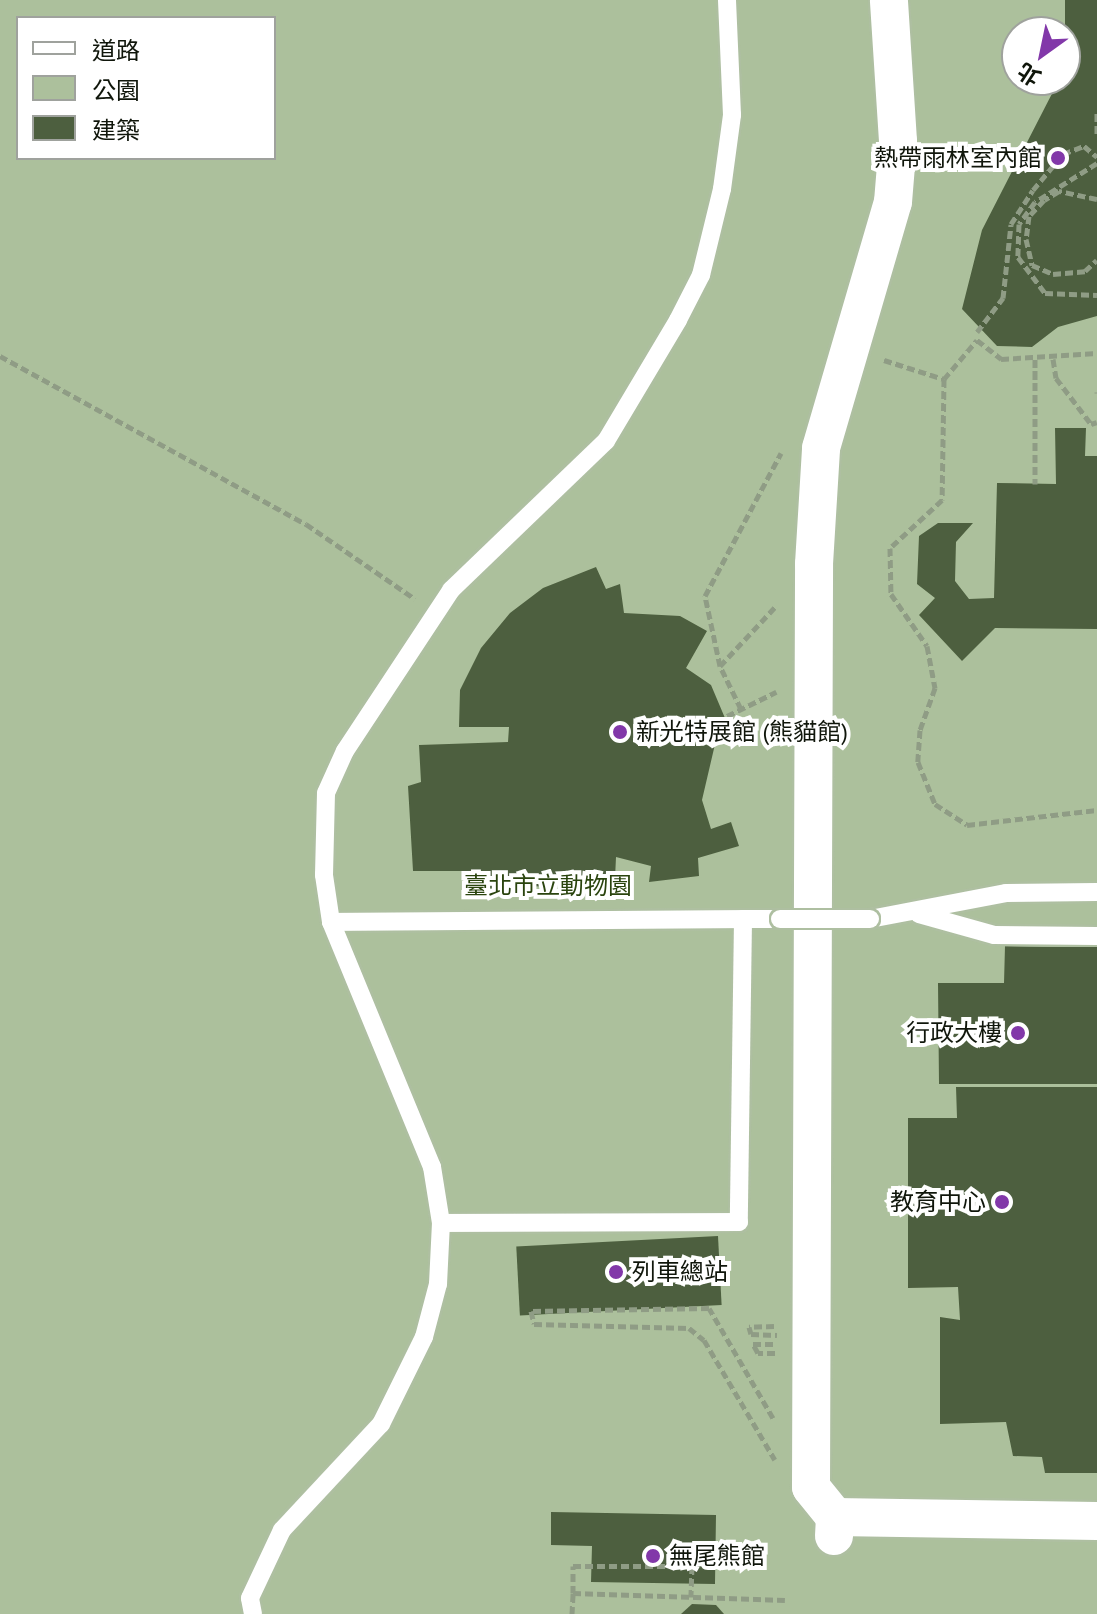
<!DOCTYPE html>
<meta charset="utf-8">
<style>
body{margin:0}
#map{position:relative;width:1097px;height:1614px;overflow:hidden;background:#dbecce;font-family:"PT Sans","Noto Sans TC",sans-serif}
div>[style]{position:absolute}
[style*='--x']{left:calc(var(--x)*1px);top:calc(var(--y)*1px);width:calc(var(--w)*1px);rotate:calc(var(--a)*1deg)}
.green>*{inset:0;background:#acc09c}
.building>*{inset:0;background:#4d5f3f;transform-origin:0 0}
.path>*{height:5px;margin-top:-2.5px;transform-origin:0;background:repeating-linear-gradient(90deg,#8f9c85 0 8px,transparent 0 12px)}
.roads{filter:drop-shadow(2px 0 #aebfa1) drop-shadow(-2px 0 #aebfa1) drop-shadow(0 2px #aebfa1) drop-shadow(0 -2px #aebfa1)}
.lane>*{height:18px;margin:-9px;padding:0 9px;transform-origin:9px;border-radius:9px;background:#fff}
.street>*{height:38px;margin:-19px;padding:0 19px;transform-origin:19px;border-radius:19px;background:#fff}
.bridges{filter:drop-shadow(2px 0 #aebfa1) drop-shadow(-2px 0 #aebfa1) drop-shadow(0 2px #aebfa1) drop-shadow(0 -2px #aebfa1)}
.lane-bridge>*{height:18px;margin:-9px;padding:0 9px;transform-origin:9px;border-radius:9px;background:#fff}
.dots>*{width:22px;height:22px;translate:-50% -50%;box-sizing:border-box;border:4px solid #fff;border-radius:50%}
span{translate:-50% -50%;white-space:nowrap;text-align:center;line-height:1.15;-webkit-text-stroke:8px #fff;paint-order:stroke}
.poi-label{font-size:24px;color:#10160b}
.right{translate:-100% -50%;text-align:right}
.left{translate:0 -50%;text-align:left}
.park-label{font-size:24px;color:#2a440e}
.legend{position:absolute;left:16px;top:16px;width:260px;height:144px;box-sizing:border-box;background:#fff;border:2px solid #9fa29d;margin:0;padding:10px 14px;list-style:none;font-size:24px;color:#10160b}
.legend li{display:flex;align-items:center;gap:16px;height:40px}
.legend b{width:40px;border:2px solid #9fa29d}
.north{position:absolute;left:1001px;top:16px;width:80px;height:80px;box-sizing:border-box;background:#fff;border:2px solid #9fa29d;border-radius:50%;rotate:213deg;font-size:22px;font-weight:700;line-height:32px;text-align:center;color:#10160b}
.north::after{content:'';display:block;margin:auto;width:28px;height:36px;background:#8238a9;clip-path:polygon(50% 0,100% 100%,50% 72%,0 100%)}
</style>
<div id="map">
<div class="green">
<i style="clip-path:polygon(evenodd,0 0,1097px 0,1097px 1614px,0 1614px,0 0,18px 18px,274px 18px,274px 158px,18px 158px,18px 18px,0 0,1017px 32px,1065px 32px,1065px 80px,1017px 80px,1017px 32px)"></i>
</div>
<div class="building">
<i style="clip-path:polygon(1065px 0,1097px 0,1097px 316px,1058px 327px,1032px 347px,997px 346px,962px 309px,982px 230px,1059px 80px,1065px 80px)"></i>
<i style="clip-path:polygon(1055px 428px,1086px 428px,1085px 456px,1097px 456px,1097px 629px,995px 628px,962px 661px,919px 615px,935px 598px,917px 584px,919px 536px,938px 523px,973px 523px,956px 542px,955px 581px,969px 599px,994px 598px,997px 483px,1056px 484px)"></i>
<i style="clip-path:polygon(596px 567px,606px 589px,620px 584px,624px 613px,680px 616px,707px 631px,686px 668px,711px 685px,733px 737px,716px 740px,702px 800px,711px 829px,731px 822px,739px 846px,698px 858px,699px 876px,649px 882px,651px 866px,616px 857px,615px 879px,596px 884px,473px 889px,474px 871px,413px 871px,408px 786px,421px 782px,419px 745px,508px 742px,509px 727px,459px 727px,460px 690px,481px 648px,510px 613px,543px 588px)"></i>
<i style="clip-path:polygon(1005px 946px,1097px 946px,1097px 1084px,939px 1084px,938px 983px,1004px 983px)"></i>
<i style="clip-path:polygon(956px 1087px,1097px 1087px,1097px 1473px,1045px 1473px,1042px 1457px,1013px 1456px,1006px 1422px,940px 1424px,940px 1317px,960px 1320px,958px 1287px,908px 1288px,908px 1118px,957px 1118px)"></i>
<i style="left:718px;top:1236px;width:69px;height:202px;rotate:87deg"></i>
<i style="clip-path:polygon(551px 1512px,716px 1515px,715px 1584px,591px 1582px,592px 1546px,551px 1545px)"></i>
<i style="clip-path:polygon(692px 1604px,716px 1605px,724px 1614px,681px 1614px)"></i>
</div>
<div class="path">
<i style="--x:1097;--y:113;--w:24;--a:90"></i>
<i style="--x:1097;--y:163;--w:73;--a:147.8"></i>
<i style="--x:1035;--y:202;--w:27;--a:126"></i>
<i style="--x:1019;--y:224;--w:33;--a:92"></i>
<i style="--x:1018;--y:257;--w:45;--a:53.1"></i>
<i style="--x:1045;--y:293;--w:52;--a:2.2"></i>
<i style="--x:1097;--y:199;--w:39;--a:-168"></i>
<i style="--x:1059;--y:191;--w:17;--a:149"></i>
<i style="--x:1044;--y:200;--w:22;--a:133"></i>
<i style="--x:1029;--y:216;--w:23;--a:97"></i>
<i style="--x:1026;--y:239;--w:27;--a:77"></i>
<i style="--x:1032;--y:265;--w:23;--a:23"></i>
<i style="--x:1053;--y:274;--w:32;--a:-5"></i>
<i style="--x:1085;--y:271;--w:16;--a:-43"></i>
<i style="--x:977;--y:332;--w:43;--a:-52.6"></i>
<i style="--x:1003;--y:298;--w:74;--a:-83.8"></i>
<i style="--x:1011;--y:224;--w:40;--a:-57.1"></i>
<i style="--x:1033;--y:190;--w:47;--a:-50.2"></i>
<i style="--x:1063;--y:154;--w:22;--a:-21"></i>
<i style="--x:1084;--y:146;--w:17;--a:40"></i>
<i style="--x:0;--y:356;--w:349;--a:28.8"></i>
<i style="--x:306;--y:524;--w:132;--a:34.5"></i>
<i style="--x:1035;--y:359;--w:125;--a:90"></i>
<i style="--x:1053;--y:359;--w:19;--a:81"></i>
<i style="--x:1056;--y:378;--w:58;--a:52.7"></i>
<i style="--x:1091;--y:424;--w:6;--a:-18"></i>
<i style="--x:884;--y:360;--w:63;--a:17.6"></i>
<i style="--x:944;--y:379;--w:51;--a:-49.8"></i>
<i style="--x:977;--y:340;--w:31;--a:38"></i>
<i style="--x:1001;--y:359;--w:96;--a:-3.6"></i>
<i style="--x:944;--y:379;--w:121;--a:90.9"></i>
<i style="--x:942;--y:500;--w:71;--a:137.3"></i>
<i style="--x:890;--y:548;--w:46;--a:88.8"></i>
<i style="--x:891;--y:594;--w:63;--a:55.3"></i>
<i style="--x:927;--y:646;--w:43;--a:79.2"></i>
<i style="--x:935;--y:688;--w:45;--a:109.7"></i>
<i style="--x:920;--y:730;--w:32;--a:94"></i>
<i style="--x:918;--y:762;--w:45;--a:68"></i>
<i style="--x:935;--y:804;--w:38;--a:33"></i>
<i style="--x:967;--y:825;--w:131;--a:-6.6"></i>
<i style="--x:1097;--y:392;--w:1;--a:90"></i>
<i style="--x:720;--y:666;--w:82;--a:-47"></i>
<i style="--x:741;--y:709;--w:48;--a:-116"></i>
<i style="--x:720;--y:666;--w:72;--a:-102.1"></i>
<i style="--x:705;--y:596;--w:162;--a:-62"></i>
<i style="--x:727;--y:716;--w:55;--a:-26.1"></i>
<i style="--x:774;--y:1326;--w:25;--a:178"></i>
<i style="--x:749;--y:1327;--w:7;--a:74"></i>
<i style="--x:751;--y:1334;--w:26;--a:2"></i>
<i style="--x:775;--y:1353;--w:17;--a:180"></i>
<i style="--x:758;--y:1353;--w:10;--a:-119"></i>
<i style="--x:753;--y:1344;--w:23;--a:0"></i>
<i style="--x:773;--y:1418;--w:127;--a:-120.2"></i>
<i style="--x:709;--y:1308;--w:178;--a:179"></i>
<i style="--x:531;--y:1311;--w:13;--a:77"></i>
<i style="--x:534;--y:1324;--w:155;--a:1.5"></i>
<i style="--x:689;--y:1328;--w:19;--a:39"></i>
<i style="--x:704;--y:1340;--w:139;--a:59.4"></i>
<i style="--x:573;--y:1593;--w:27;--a:-90"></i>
<i style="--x:573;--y:1566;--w:119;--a:0"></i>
<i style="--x:692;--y:1566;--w:31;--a:92"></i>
<i style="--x:572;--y:1614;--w:21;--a:-87"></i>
<i style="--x:573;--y:1593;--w:212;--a:1.9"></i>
</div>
<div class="roads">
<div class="lane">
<i style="--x:919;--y:914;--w:78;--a:15.6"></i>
<i style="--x:994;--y:935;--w:103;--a:0.6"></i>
<i style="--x:743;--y:919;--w:37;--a:0"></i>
<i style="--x:870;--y:919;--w:138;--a:-10.8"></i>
<i style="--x:1006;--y:893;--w:91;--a:-0.6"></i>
<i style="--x:331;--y:922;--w:412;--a:-0.4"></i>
<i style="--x:743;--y:919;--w:303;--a:90.8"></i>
<i style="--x:739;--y:1222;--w:298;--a:179.8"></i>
<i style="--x:253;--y:1614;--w:16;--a:-101"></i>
<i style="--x:250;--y:1598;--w:75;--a:-64.8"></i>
<i style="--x:282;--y:1530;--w:145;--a:-47"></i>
<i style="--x:381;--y:1424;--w:97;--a:-63.7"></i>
<i style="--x:424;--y:1337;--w:55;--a:-75.2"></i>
<i style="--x:438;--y:1284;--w:61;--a:-87.2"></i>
<i style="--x:441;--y:1223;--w:57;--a:-99.1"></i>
<i style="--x:432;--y:1167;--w:265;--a:-112.4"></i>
<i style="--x:331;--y:922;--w:48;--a:-98.5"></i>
<i style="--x:324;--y:875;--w:82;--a:-88.6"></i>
<i style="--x:326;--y:793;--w:46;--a:-65.7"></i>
<i style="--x:345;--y:751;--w:193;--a:-56.6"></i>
<i style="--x:451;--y:590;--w:215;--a:-43.9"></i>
<i style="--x:606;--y:441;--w:141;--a:-59.2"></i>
<i style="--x:678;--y:320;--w:51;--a:-62.9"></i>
<i style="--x:701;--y:275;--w:89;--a:-76.3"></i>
<i style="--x:722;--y:189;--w:75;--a:-82.3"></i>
<i style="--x:732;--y:115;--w:115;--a:-92.5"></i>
</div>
<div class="street">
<i style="--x:835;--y:1517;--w:262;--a:0.9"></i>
<i style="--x:834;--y:1536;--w:19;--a:-87"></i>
<i style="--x:835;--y:1517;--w:38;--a:-129"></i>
<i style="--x:811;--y:1487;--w:923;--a:-89.81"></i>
<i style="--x:814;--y:564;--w:116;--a:-86.5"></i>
<i style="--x:821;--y:448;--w:256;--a:-73.7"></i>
<i style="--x:893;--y:202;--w:61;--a:-85.3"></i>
<i style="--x:898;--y:141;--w:141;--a:-93.7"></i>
</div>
</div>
<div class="bridges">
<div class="lane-bridge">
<i style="--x:780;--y:919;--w:90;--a:0"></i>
</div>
</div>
<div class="dots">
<i style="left:1058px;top:158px;background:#8238a9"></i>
<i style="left:620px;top:732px;background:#8238a9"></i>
<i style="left:1018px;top:1033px;background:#8238a9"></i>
<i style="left:1002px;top:1202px;background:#8238a9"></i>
<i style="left:616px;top:1272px;background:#8238a9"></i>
<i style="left:653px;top:1556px;background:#8238a9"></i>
</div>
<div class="poi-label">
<span class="right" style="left:1042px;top:158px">熱帶雨林室內館</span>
<span class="left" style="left:636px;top:732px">新光特展館 (熊貓館)</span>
<span class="right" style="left:1002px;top:1033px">行政大樓</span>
<span class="right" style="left:986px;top:1202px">教育中心</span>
<span class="left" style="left:632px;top:1272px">列車總站</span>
<span class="left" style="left:669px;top:1556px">無尾熊館</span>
</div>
<div class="park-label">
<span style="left:548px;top:886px">臺北市立動物園</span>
</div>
<ul class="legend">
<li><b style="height:10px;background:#fff"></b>道路</li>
<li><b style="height:22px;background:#acc09c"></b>公園</li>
<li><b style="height:22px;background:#4d5f3f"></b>建築</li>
</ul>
<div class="north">北</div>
</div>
